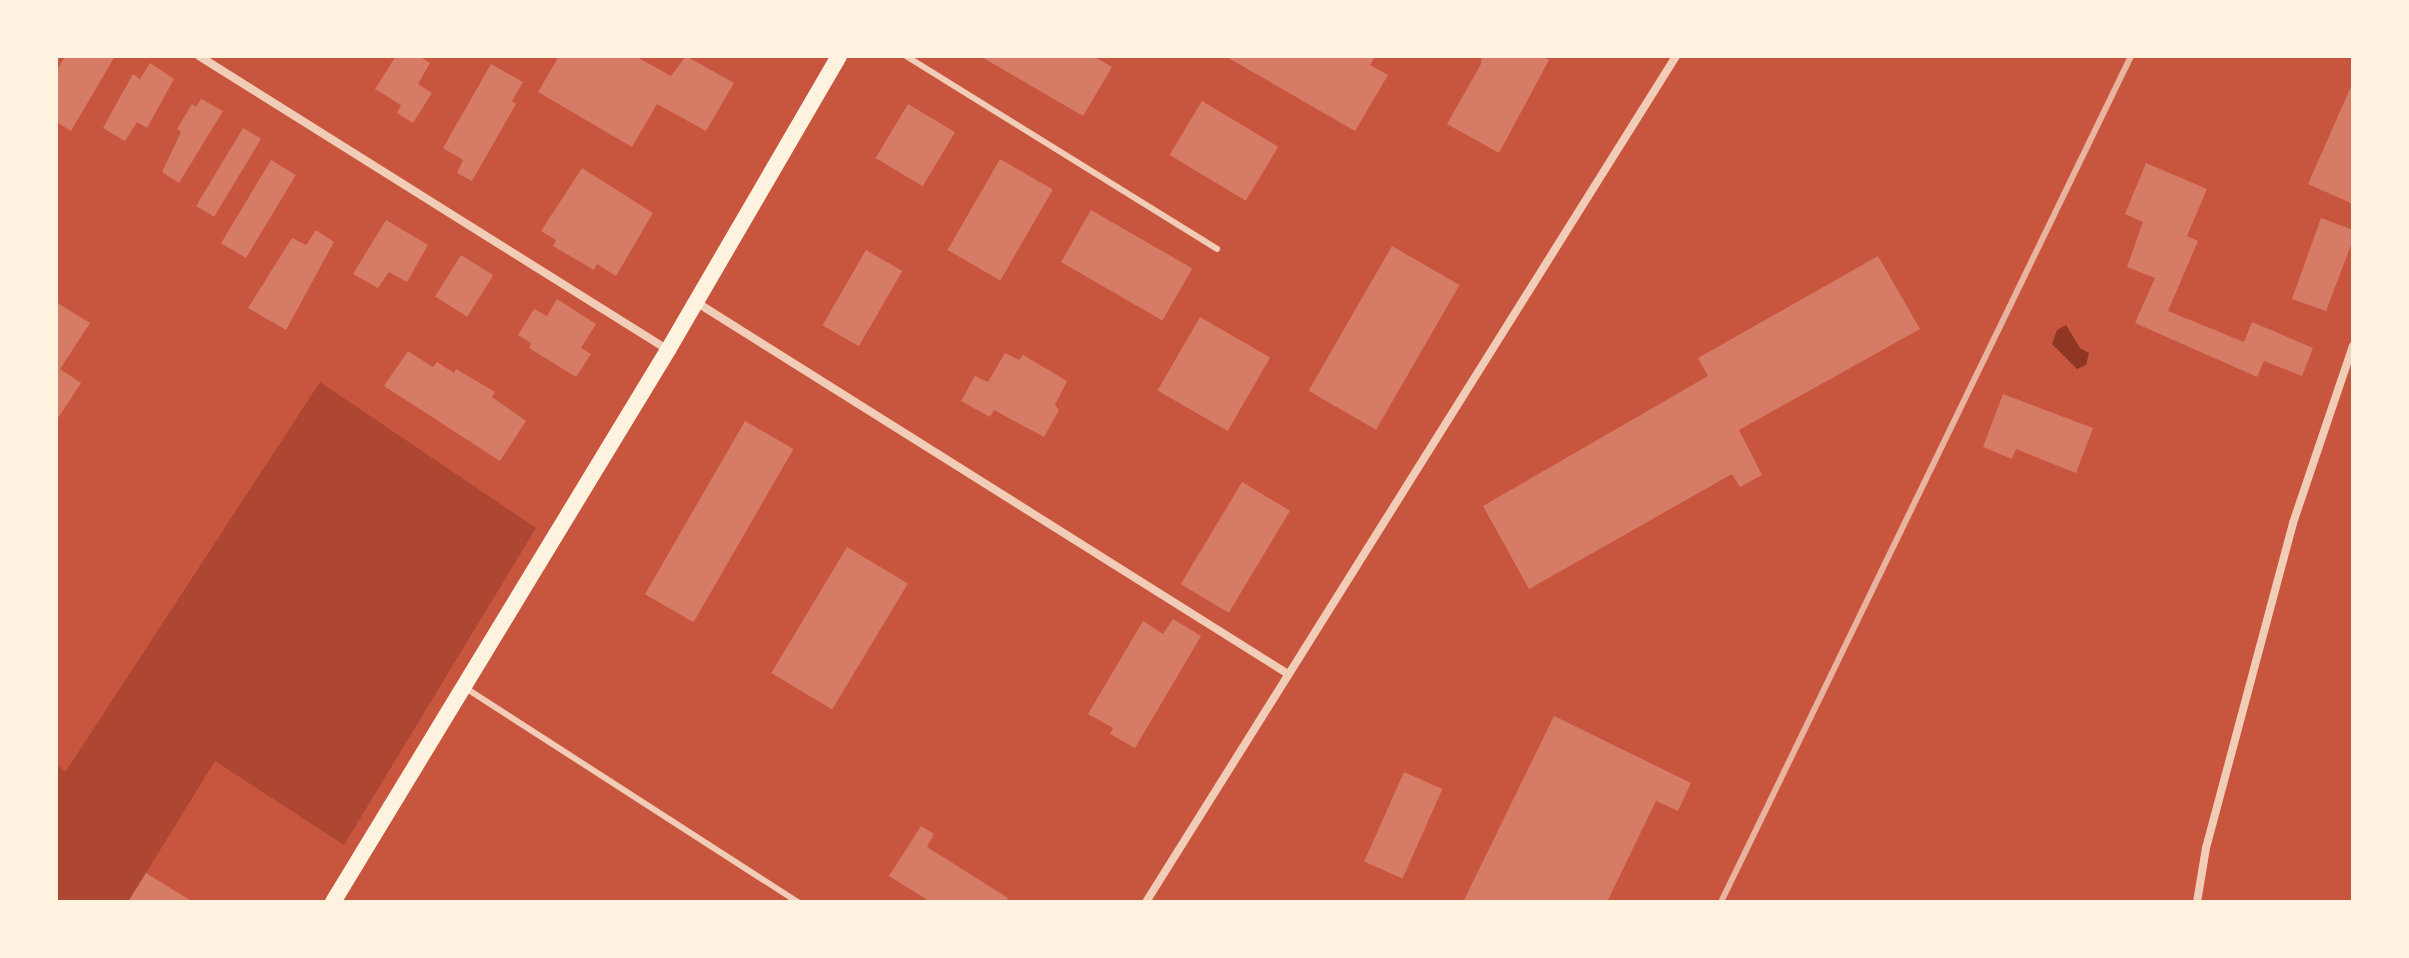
<!DOCTYPE html>
<style>
body{margin:0}
#map{position:relative;width:2409px;height:958px;overflow:hidden;background:#c8553d;font-family:Spectral,serif}
div>[style]{position:absolute}
[style*='--x']{left:calc(var(--x)*1px);top:calc(var(--y)*1px);width:calc(var(--w)*1px);rotate:calc(var(--a)*1deg)}
.green>*{inset:0;background:#ae4732}
.water>*{inset:0;background:#8f3625}
.building>*{inset:0;background:#d67c66;transform-origin:0 0}
.service>*{height:6px;margin:-3px;padding:0 3px;transform-origin:3px;border-radius:3px;background:#f1ccb7}
.minor>*{height:8px;margin:-4px;padding:0 4px;transform-origin:4px;border-radius:4px;background:#f1ccb7}
.secondary>*{height:16px;margin:-8px;padding:0 8px;transform-origin:8px;border-radius:8px;background:#fff3e0}
.rail>*{height:6px;margin:-3px;padding:0 3px;transform-origin:3px;border-radius:3px;background:#e9b49f}
span{translate:-50% -50%;white-space:nowrap;text-align:center;line-height:1.15;-webkit-text-stroke:6px #fff3e0;paint-order:stroke}
.frame{position:absolute;inset:0;border:58px solid #fff3e0;pointer-events:none}
</style>
<div id="map">
<div class="green">
<i style="clip-path:polygon(320px 382px,536px 528px,344px 845px,215px 761px,128px 902px,56px 902px,56px 765px,66px 771px)"></i>
</div>
<div class="water">
<i style="clip-path:polygon(2066px 325px,2080px 348px,2089px 353px,2086px 365px,2077px 369px,2052px 344px,2057px 330px)"></i>
</div>
<div class="building">
<i style="clip-path:polygon(65px 56px,115px 56px,71px 131px,56px 122px,56px 72px)"></i>
<i style="clip-path:polygon(396px 56px,419px 56px,430px 63px,418px 84px,432px 93px,413px 123px,397px 113px,401px 105px,375px 89px)"></i>
<i style="clip-path:polygon(559px 56px,635px 56px,671px 76px,686px 56px,734px 83px,706px 131px,657px 104px,632px 147px,538px 92px)"></i>
<i style="clip-path:polygon(980px 56px,1093px 56px,1112px 67px,1083px 116px)"></i>
<i style="clip-path:polygon(1225px 56px,1375px 56px,1370px 65px,1388px 75px,1355px 131px)"></i>
<i style="clip-path:polygon(1482px 56px,1541px 56px,1549px 60px,1499px 153px,1447px 124px,1481px 64px)"></i>
<i style="clip-path:polygon(150px 63px,174px 79px,147px 128px,137px 122px,125px 141px,103px 128px,133px 74px,140px 79px)"></i>
<i style="clip-path:polygon(491px 64px,523px 82px,512px 101px,516px 104px,472px 181px,457px 173px,463px 160px,443px 148px)"></i>
<i style="clip-path:polygon(2353px 82px,2353px 204px,2308px 184px)"></i>
<i style="clip-path:polygon(201px 99px,223px 111px,179px 183px,162px 172px,181px 132px,177px 129px,192px 104px,196px 107px)"></i>
<i style="left:1202px;top:101px;width:89px;height:63px;rotate:31deg"></i>
<i style="left:908px;top:104px;width:55px;height:63px;rotate:31deg"></i>
<i style="left:243px;top:128px;width:21px;height:91px;rotate:31deg"></i>
<i style="left:1000px;top:159px;width:61px;height:105px;rotate:30deg"></i>
<i style="left:271px;top:160px;width:29px;height:97px;rotate:31deg"></i>
<i style="clip-path:polygon(2146px 163px,2207px 189px,2187px 236px,2198px 241px,2168px 311px,2244px 342px,2252px 322px,2313px 348px,2302px 376px,2264px 361px,2257px 377px,2135px 323px,2155px 278px,2127px 267px,2143px 222px,2125px 214px)"></i>
<i style="clip-path:polygon(582px 168px,653px 213px,616px 276px,597px 264px,594px 270px,553px 246px,556px 240px,541px 231px)"></i>
<i style="left:1091px;top:210px;width:117px;height:60px;rotate:30deg"></i>
<i style="clip-path:polygon(2321px 218px,2353px 230px,2353px 240px,2326px 311px,2292px 299px)"></i>
<i style="clip-path:polygon(386px 220px,428px 245px,407px 282px,389px 272px,378px 288px,353px 274px)"></i>
<i style="clip-path:polygon(316px 230px,334px 242px,286px 330px,248px 308px,292px 238px,306px 245px)"></i>
<i style="left:1392px;top:246px;width:78px;height:167px;rotate:30deg"></i>
<i style="left:866px;top:250px;width:42px;height:87px;rotate:30deg"></i>
<i style="left:461px;top:255px;width:38px;height:49px;rotate:32deg"></i>
<i style="clip-path:polygon(1878px 256px,1920px 329px,1739px 430px,1762px 475px,1740px 487px,1732px 474px,1529px 589px,1483px 506px,1708px 376px,1698px 358px)"></i>
<i style="clip-path:polygon(557px 299px,596px 324px,581px 348px,591px 354px,576px 377px,529px 348px,531px 343px,518px 335px,534px 309px,547px 316px)"></i>
<i style="clip-path:polygon(56px 302px,90px 323px,60px 369px,81px 383px,56px 421px)"></i>
<i style="left:1200px;top:317px;width:81px;height:85px;rotate:30deg"></i>
<i style="clip-path:polygon(408px 351px,433px 367px,437px 362px,454px 373px,456px 369px,495px 392px,492px 397px,526px 421px,500px 461px,384px 386px)"></i>
<i style="clip-path:polygon(1005px 353px,1019px 360px,1023px 355px,1067px 381px,1055px 405px,1059px 410px,1044px 437px,994px 410px,990px 417px,961px 401px,975px 376px,988px 382px)"></i>
<i style="clip-path:polygon(2003px 394px,2093px 428px,2076px 473px,2016px 449px,2012px 459px,1983px 447px)"></i>
<i style="left:745px;top:421px;width:56px;height:200px;rotate:30deg"></i>
<i style="left:1242px;top:482px;width:56px;height:119px;rotate:31deg"></i>
<i style="left:847px;top:547px;width:71px;height:147px;rotate:31deg"></i>
<i style="clip-path:polygon(1173px 619px,1201px 636px,1135px 748px,1110px 734px,1113px 728px,1088px 714px,1143px 621px,1163px 634px)"></i>
<i style="clip-path:polygon(1554px 716px,1691px 783px,1678px 811px,1656px 801px,1607px 902px,1463px 902px)"></i>
<i style="left:1404px;top:772px;width:42px;height:98px;rotate:24deg"></i>
<i style="clip-path:polygon(921px 826px,934px 834px,927px 847px,1008px 898px,1006px 902px,931px 902px,889px 876px)"></i>
<i style="clip-path:polygon(146px 873px,193px 902px,128px 902px)"></i>
</div>
<div class="service">
<i style="--x:906;--y:56;--w:366;--a:31.8"></i>
<i style="--x:464;--y:687;--w:397;--a:32.8"></i>
</div>
<div class="minor">
<i style="--x:199;--y:56;--w:554;--a:32.08"></i>
<i style="--x:696;--y:302;--w:699;--a:32.14"></i>
<i style="--x:1146;--y:902;--w:998;--a:-57.93"></i>
<i style="--x:2197;--y:902;--w:55;--a:-80.5"></i>
<i style="--x:2206;--y:848;--w:336;--a:-75"></i>
<i style="--x:2293;--y:523;--w:187;--a:-71.3"></i>
</div>
<div class="secondary">
<i style="--x:333;--y:902;--w:646;--a:-58.75"></i>
<i style="--x:668;--y:350;--w:340;--a:-59.8"></i>
</div>
<div class="rail">
<i style="--x:1721;--y:902;--w:940;--a:-64.14"></i>
</div>
<div class="frame"></div>
</div>
